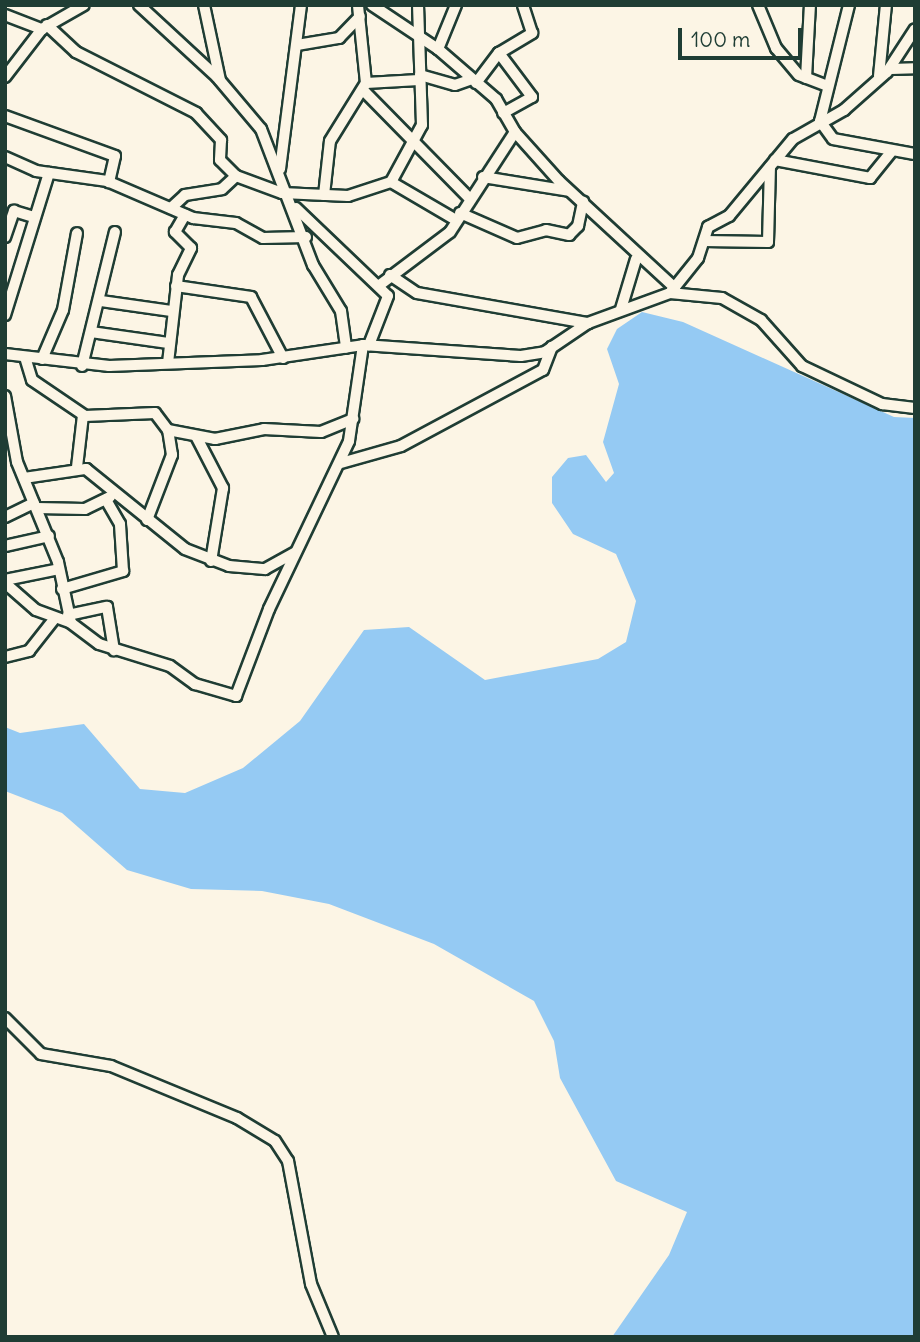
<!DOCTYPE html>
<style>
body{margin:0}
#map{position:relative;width:920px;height:1342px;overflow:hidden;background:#fcf5e5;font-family:Delius,sans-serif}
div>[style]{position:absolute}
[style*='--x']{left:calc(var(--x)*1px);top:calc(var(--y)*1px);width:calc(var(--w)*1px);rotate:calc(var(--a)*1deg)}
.water>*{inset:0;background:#95caf3}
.roads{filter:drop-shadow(2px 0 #1f3d34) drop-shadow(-2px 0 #1f3d34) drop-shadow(0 2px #1f3d34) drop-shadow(0 -2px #1f3d34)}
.street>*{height:10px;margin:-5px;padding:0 5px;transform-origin:5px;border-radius:5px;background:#fcf5e5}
span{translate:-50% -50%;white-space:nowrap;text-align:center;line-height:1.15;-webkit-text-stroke:6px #fcf5e5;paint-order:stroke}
.frame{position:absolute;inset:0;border:7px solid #1f3d34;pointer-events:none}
.scale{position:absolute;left:678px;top:28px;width:124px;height:32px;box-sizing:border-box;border:4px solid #1f3d34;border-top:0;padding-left:9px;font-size:21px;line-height:24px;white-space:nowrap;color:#1f3d34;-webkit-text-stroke:5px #fcf5e5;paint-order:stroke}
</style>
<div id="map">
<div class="water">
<i style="clip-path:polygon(642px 312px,683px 322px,894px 417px,915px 418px,915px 1337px,612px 1337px,669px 1255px,687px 1212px,616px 1181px,560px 1078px,554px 1041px,534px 1001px,434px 944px,329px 904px,262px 891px,191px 889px,127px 870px,62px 813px,5px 791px,5px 727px,20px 733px,84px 724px,140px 789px,185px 793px,243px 768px,300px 721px,364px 630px,409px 627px,485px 680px,598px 659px,626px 642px,636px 601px,616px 554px,573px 534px,552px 503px,552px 477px,568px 458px,586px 455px,606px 482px,614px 473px,603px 442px,619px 384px,607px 349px,617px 329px)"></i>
</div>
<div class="roads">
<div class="street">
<i style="--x:139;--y:5;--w:106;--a:42.7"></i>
<i style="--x:217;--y:77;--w:68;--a:49.8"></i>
<i style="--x:261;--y:129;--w:146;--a:69.1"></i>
<i style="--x:313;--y:265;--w:54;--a:58.7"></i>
<i style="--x:341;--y:311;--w:37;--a:82"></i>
<i style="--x:204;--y:5;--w:77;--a:78"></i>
<i style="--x:372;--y:5;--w:79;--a:33.7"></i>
<i style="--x:438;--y:49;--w:77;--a:40.8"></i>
<i style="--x:496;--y:99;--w:38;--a:60"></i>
<i style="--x:515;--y:132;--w:66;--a:48.1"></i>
<i style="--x:559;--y:181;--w:158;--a:42.7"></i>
<i style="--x:758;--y:5;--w:47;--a:67.3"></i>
<i style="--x:776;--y:48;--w:35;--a:50"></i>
<i style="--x:799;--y:75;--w:31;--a:21"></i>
<i style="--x:849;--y:5;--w:120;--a:104"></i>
<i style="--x:820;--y:121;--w:22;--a:54"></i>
<i style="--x:833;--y:139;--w:83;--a:10.4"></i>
<i style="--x:5;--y:15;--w:40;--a:21"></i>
<i style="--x:47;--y:25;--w:40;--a:43"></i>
<i style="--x:76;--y:52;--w:135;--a:26.9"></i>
<i style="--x:196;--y:113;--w:37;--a:47"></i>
<i style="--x:221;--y:140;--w:20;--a:93"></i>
<i style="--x:220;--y:160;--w:23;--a:45"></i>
<i style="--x:236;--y:176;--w:49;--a:20.3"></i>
<i style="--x:282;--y:193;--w:66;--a:2.6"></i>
<i style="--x:348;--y:196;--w:45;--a:-18"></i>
<i style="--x:391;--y:182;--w:75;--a:30.3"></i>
<i style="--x:297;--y:45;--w:43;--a:-9.5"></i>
<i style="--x:339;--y:38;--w:30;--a:-46"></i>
<i style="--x:438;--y:49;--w:48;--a:-67.8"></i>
<i style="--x:499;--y:53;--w:55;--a:53.1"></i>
<i style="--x:532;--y:97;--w:33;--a:151"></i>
<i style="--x:891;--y:69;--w:24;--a:-2"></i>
<i style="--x:420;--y:75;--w:36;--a:16"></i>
<i style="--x:455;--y:85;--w:18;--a:-19"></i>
<i style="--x:879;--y:76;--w:71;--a:-84.4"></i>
<i style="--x:5;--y:77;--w:61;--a:-52.4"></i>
<i style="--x:42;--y:29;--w:48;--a:-29.7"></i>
<i style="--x:806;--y:78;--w:73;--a:-86.9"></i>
<i style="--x:366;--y:83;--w:53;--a:-3.2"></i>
<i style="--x:476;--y:83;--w:38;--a:-53"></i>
<i style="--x:499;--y:53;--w:39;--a:-31"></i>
<i style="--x:532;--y:33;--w:29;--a:-108"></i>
<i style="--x:363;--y:90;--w:150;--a:45.5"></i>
<i style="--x:5;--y:116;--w:117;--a:20"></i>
<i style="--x:115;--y:156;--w:27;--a:103"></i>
<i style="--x:5;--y:157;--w:34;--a:24"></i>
<i style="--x:36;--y:171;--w:72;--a:8"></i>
<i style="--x:107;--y:181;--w:94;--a:23.3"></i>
<i style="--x:193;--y:218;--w:43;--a:6.6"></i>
<i style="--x:236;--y:223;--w:31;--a:29"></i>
<i style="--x:263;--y:238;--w:43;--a:-1.3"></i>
<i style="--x:775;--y:160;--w:97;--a:10.7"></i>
<i style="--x:870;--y:178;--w:33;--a:-51"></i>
<i style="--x:280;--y:169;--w:165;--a:-82.7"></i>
<i style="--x:483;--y:177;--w:87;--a:9.2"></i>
<i style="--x:391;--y:182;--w:65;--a:-61.5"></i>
<i style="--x:422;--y:125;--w:120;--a:-91.9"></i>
<i style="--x:324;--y:195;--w:54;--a:-83.7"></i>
<i style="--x:330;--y:141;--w:68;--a:-58.2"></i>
<i style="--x:366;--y:83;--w:78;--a:-95.9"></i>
<i style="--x:171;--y:208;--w:19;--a:-43"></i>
<i style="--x:185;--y:195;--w:37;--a:-9"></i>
<i style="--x:222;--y:189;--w:19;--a:-43"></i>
<i style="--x:296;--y:208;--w:127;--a:43.7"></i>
<i style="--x:388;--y:296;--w:53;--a:111.2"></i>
<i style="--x:460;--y:213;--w:62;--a:23.7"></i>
<i style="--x:517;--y:238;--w:30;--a:-15"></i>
<i style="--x:546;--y:230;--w:24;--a:12"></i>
<i style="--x:569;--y:235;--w:13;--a:-45"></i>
<i style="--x:578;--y:226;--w:25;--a:-78"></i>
<i style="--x:5;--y:237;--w:28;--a:-71"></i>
<i style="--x:14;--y:211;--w:21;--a:17"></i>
<i style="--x:704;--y:241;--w:64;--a:0.9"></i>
<i style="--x:768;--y:242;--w:75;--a:-88.5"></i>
<i style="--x:390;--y:275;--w:32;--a:34"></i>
<i style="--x:417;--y:293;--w:174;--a:10"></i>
<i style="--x:381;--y:284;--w:86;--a:-37"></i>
<i style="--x:450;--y:232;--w:119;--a:-57"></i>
<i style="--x:176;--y:286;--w:76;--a:8.3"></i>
<i style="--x:251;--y:297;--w:69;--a:62.3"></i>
<i style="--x:670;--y:293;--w:52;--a:5.5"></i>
<i style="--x:722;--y:298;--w:45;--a:29.4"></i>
<i style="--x:761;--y:320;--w:62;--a:48.3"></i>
<i style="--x:802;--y:366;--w:89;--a:25.4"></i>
<i style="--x:882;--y:404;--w:33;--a:7"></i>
<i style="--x:101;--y:301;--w:71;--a:8.1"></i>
<i style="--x:621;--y:309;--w:52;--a:-73.3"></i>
<i style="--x:5;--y:315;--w:149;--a:-72.8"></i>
<i style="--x:91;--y:332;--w:78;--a:8.1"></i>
<i style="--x:5;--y:354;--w:105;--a:6.6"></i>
<i style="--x:109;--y:366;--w:153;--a:-2.2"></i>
<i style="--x:262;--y:360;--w:102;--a:-8.4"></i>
<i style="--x:363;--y:345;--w:158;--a:4"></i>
<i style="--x:521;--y:356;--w:24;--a:-9"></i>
<i style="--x:545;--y:352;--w:52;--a:-34"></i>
<i style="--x:588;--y:323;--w:87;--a:-20.1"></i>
<i style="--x:670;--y:293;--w:45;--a:-51.3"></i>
<i style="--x:698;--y:258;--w:33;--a:-72"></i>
<i style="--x:708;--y:227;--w:24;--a:-28"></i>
<i style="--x:729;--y:216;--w:100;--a:-50.3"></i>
<i style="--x:793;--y:139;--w:59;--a:-29.6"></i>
<i style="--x:844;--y:110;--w:57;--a:-41.5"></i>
<i style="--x:887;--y:72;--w:51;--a:-56.9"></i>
<i style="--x:25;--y:357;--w:24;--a:73"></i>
<i style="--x:32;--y:380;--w:64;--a:34.2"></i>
<i style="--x:85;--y:416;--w:70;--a:-2.5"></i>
<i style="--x:155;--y:413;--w:21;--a:53"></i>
<i style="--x:168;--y:430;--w:48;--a:10.8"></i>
<i style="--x:215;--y:439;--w:50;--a:-11.5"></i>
<i style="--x:264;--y:429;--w:57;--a:3"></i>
<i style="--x:321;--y:432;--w:35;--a:-22"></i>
<i style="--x:42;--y:359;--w:53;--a:-66.8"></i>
<i style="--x:63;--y:310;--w:78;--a:-79.7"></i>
<i style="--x:168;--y:363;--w:89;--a:-83.5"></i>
<i style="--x:178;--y:275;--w:30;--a:-64"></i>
<i style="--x:191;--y:248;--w:23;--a:-135"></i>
<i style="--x:175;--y:232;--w:20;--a:-60"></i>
<i style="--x:82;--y:366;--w:138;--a:-76.2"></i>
<i style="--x:5;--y:396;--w:67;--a:79.7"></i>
<i style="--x:17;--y:462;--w:108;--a:67.7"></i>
<i style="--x:58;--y:562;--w:62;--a:78"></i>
<i style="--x:71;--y:623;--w:35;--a:37"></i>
<i style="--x:99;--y:644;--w:74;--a:17.2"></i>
<i style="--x:170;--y:666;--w:31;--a:36"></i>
<i style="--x:195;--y:684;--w:43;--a:16.3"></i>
<i style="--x:236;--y:696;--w:93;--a:-69.2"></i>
<i style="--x:269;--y:609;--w:186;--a:-64.5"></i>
<i style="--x:349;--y:441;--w:97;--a:-81.7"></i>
<i style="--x:196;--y:436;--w:59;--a:62.6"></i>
<i style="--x:223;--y:488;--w:74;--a:99.3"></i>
<i style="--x:341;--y:463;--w:62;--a:-15.8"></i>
<i style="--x:401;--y:446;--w:161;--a:-28.2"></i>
<i style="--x:543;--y:370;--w:25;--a:-69"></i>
<i style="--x:77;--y:467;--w:52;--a:-83.4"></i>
<i style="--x:24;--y:478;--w:63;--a:-8.3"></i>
<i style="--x:86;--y:469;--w:127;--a:38.9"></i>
<i style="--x:185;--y:549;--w:47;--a:21.1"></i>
<i style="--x:229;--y:566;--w:36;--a:5"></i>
<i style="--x:265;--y:569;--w:33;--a:-29"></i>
<i style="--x:37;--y:508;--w:48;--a:1.2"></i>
<i style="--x:85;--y:509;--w:28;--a:-26"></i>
<i style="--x:5;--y:517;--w:32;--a:-26"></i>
<i style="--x:147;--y:520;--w:70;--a:-69"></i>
<i style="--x:172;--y:455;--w:25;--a:-99"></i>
<i style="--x:5;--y:546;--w:45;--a:-12.8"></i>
<i style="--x:5;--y:580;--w:55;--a:-11.5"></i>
<i style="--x:5;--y:583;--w:41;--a:41.1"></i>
<i style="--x:36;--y:610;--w:37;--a:20"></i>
<i style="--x:62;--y:589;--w:64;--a:-16.4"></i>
<i style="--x:123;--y:571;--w:47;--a:-93.7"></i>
<i style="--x:120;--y:524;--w:28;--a:-120"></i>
<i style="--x:68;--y:615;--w:40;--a:-12"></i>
<i style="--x:107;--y:607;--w:44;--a:80.8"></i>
<i style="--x:5;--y:657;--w:25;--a:-14"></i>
<i style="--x:29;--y:651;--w:42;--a:-51.8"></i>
<i style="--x:5;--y:1018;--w:51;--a:45"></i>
<i style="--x:41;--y:1054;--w:71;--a:9.7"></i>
<i style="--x:111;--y:1066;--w:136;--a:22.4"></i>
<i style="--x:237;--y:1118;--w:44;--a:31.2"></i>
<i style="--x:275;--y:1141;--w:24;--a:57"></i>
<i style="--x:288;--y:1161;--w:125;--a:79.4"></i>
<i style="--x:311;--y:1284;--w:57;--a:67.5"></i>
</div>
</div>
<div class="frame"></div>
<div class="scale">100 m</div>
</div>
